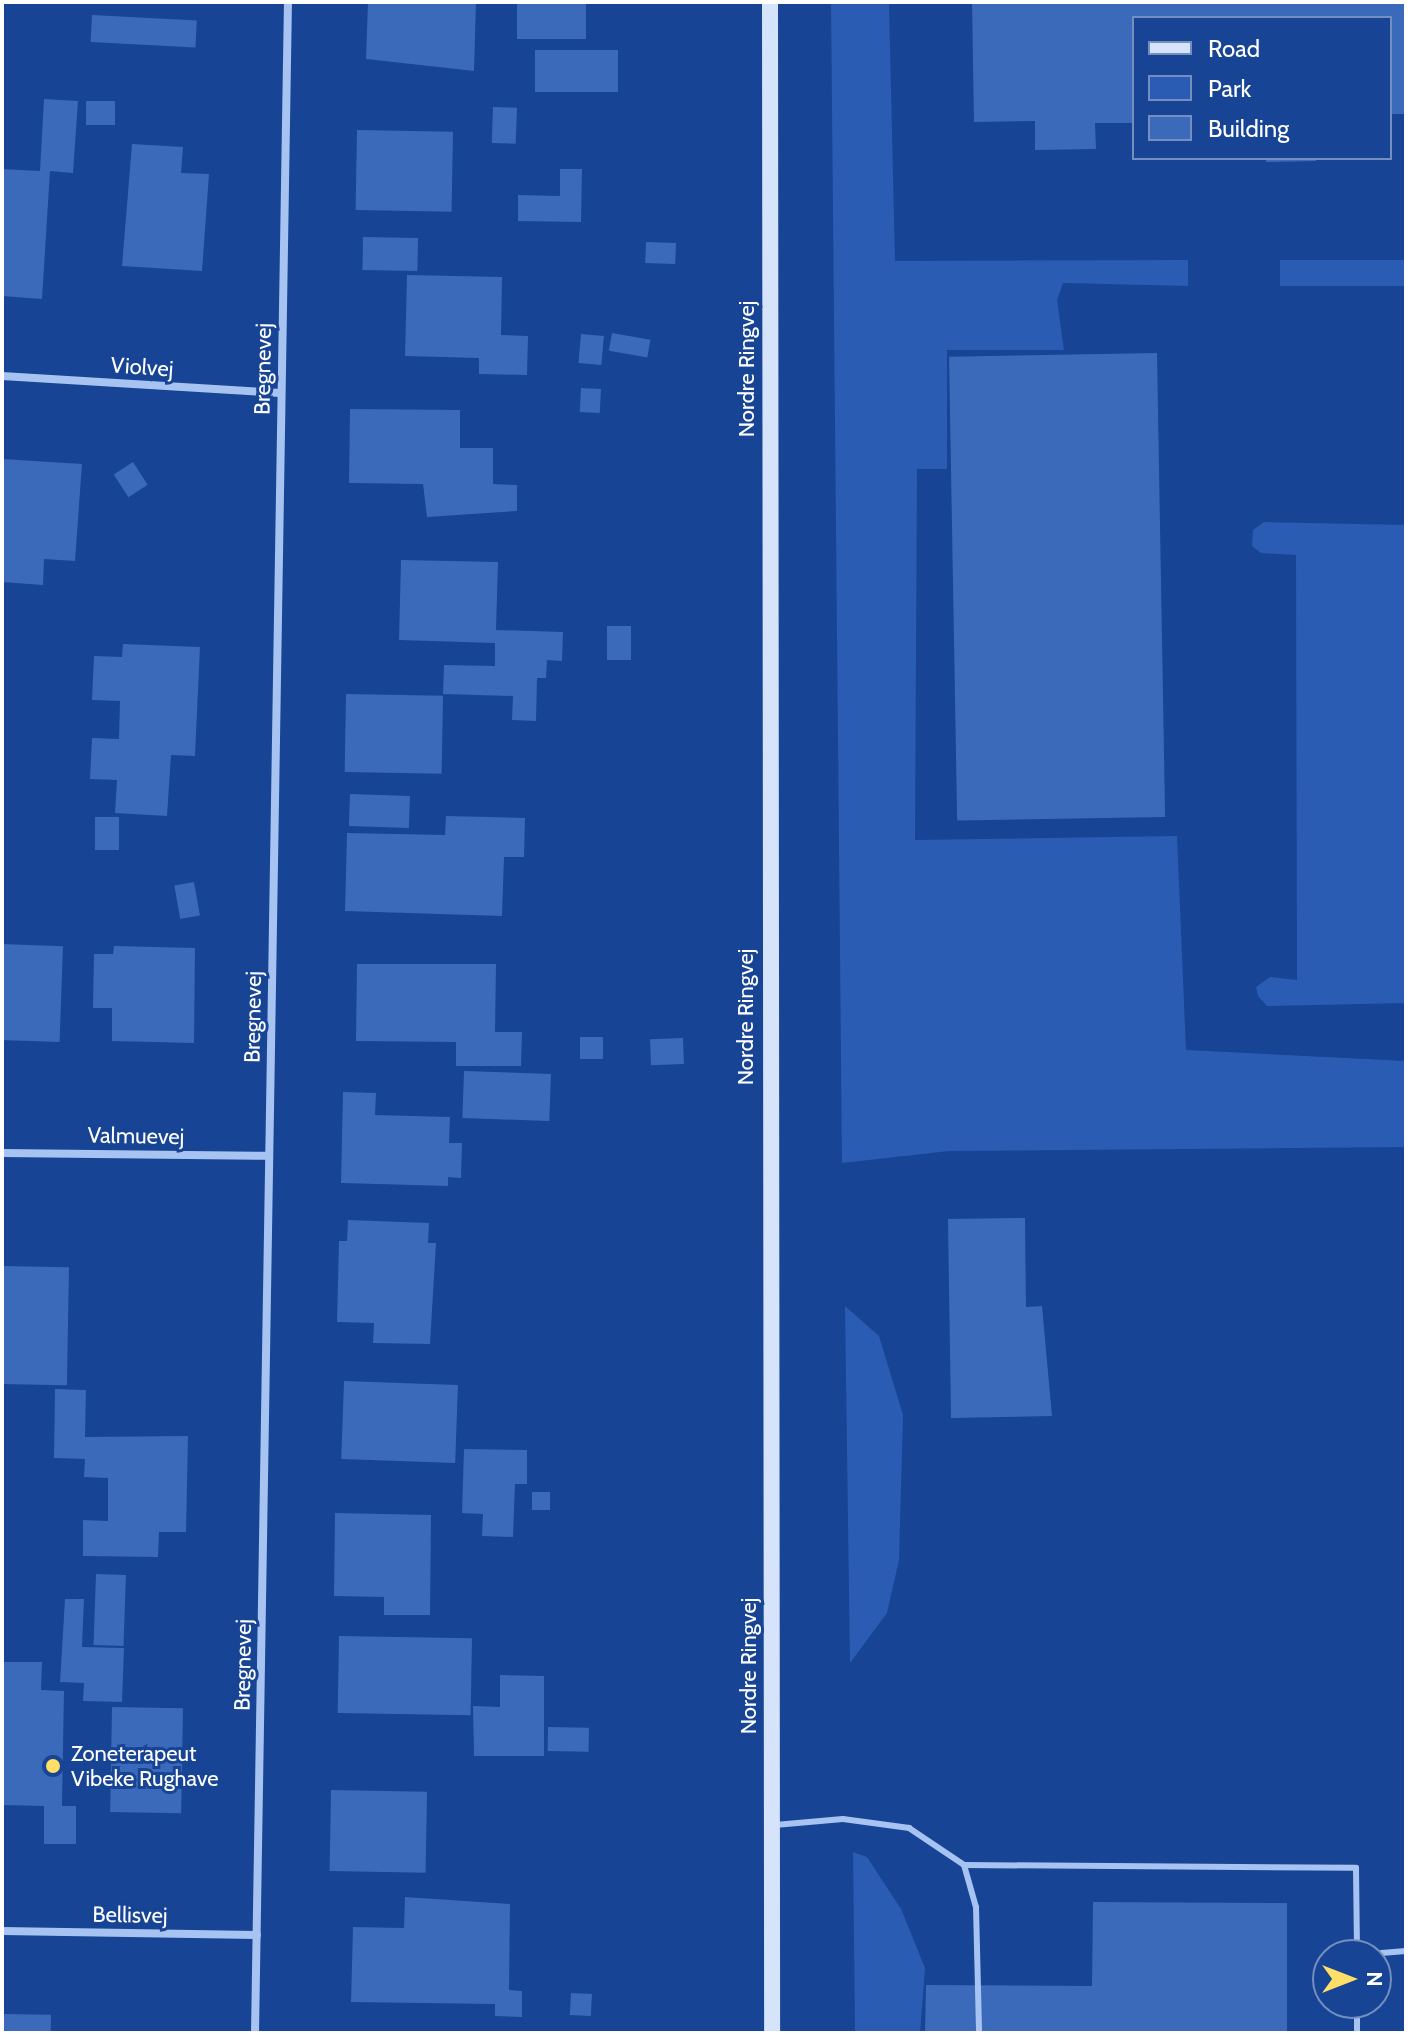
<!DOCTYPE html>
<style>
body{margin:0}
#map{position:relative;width:1408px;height:2035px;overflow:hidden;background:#174494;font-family:Cabin,sans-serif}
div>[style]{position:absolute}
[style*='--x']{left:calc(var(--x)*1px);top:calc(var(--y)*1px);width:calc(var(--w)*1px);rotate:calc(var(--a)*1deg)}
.green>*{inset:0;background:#2a5cb3;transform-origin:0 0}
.building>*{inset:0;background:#3b6abb;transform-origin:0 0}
.service>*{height:6px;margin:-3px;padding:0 3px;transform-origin:3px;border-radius:3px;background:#a7c3f1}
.minor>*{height:8px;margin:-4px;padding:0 4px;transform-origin:4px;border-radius:4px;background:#a7c3f1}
.secondary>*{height:16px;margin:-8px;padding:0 8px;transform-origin:8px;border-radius:8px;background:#d5e3fb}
.dots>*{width:22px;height:22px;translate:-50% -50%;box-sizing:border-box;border:4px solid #174494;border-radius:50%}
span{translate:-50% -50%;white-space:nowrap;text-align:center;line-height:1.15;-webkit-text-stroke:6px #174494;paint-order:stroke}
.street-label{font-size:22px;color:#fff}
.poi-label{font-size:22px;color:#fff}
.left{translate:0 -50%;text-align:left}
.frame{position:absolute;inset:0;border:4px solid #fff;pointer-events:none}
.legend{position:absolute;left:1132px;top:16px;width:260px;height:144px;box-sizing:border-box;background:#174494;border:2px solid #748fbf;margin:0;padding:10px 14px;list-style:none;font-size:24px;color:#fff}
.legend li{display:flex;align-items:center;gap:16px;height:40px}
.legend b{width:40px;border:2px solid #748fbf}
.north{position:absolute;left:1312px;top:1939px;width:80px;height:80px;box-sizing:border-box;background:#174494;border:2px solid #748fbf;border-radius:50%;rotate:90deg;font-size:22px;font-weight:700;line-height:32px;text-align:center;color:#fff}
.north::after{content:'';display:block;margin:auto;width:28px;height:36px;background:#ffdf67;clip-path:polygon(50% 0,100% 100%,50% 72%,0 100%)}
</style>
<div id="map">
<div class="green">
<i style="clip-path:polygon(831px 2px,889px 2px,895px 261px,1188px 260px,1188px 286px,1063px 283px,1057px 300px,1064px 350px,947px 350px,947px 469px,917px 469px,915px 840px,1177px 836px,1186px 1050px,1406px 1061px,1406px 1147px,949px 1151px,842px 1163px)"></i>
<i style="left:1280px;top:260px;width:126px;height:26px"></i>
<i style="clip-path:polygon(1264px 522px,1406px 525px,1406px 1003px,1267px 1006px,1258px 996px,1256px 987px,1270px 977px,1297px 980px,1296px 555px,1261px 553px,1252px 546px,1253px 530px)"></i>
<i style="clip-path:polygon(845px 1306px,879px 1336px,903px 1415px,899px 1560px,887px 1613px,850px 1663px)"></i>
<i style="clip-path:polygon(853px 1852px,867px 1857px,901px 1909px,925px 1968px,920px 2033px,855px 2033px)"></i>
</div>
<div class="building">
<i style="clip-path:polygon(368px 2px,476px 2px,474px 71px,366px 59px)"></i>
<i style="left:517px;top:2px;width:69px;height:37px"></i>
<i style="clip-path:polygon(972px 2px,1406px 2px,1406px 114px,1390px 114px,1390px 18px,1134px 18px,1134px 123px,1095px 123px,1096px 149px,1035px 150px,1035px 121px,974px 122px)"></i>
<i style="left:92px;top:15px;width:105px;height:27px;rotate:3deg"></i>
<i style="left:618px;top:50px;width:42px;height:83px;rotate:90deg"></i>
<i style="clip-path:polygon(44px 99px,78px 101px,73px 173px,50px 171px,42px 299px,2px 296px,2px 169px,40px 171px)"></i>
<i style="left:86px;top:101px;width:29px;height:24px"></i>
<i style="left:493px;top:107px;width:24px;height:36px;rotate:2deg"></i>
<i style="left:357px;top:130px;width:96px;height:80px;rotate:1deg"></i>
<i style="clip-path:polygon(132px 144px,183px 147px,181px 173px,209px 174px,202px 271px,122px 266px)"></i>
<i style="clip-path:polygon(1266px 158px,1316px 158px,1316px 161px,1266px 162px)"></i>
<i style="clip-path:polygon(560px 169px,582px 169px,581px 222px,518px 221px,518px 195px,560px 196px)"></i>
<i style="left:363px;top:237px;width:55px;height:33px;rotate:1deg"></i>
<i style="left:646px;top:242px;width:30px;height:21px;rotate:2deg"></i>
<i style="clip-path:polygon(407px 275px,502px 277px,501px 335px,528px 336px,527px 375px,479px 374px,479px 358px,405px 356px)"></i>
<i style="left:612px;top:333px;width:39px;height:18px;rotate:10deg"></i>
<i style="left:581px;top:334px;width:23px;height:29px;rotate:5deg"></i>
<i style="left:1157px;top:353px;width:464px;height:208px;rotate:89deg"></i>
<i style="left:581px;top:388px;width:20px;height:24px;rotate:3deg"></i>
<i style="clip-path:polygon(350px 409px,460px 410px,460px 448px,493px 448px,493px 484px,517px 485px,517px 511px,427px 517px,423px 484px,349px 483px)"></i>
<i style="clip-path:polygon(2px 459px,82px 464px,75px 561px,44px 559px,43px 585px,2px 582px)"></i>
<i style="left:133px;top:462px;width:27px;height:23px;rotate:57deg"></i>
<i style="clip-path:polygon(401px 560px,498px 562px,496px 630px,563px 632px,562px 661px,547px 660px,546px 678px,537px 678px,536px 721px,512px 720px,513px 696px,443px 694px,444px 665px,495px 666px,495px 643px,399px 640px)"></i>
<i style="left:607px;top:626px;width:24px;height:34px"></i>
<i style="clip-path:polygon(123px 644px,200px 647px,195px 756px,171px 755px,167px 816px,115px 813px,117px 780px,90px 779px,92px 738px,119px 739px,120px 701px,92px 700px,94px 656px,122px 657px)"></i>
<i style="left:346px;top:694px;width:97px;height:78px;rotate:1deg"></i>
<i style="left:350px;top:794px;width:60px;height:32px;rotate:2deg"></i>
<i style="clip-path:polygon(446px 816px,525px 818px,524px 857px,504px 857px,502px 916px,345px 911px,347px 833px,445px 835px)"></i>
<i style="left:95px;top:817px;width:24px;height:33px"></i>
<i style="left:194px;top:882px;width:34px;height:20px;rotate:80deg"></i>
<i style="left:2px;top:944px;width:61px;height:96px;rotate:2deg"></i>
<i style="clip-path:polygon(114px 946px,195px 948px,194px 1043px,112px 1041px,112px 1008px,93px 1008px,94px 954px,113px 954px)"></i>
<i style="clip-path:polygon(357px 964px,496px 964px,495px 1032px,522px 1032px,521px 1066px,456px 1066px,456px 1042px,356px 1041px)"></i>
<i style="left:580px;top:1037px;width:23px;height:22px"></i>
<i style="left:683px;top:1038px;width:26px;height:33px;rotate:88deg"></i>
<i style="left:464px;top:1071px;width:87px;height:47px;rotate:2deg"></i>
<i style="clip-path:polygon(343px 1092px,376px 1093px,375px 1115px,450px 1117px,449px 1143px,462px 1143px,461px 1178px,448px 1177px,448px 1186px,341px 1183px)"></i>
<i style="clip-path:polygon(1025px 1218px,1026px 1307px,1042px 1306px,1052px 1416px,951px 1418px,948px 1219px)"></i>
<i style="clip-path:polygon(348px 1220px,429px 1223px,428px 1243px,436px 1243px,430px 1344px,373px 1343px,374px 1323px,337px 1322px,339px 1241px,347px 1241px)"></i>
<i style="left:2px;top:1266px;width:67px;height:118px;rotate:1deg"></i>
<i style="left:344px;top:1381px;width:114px;height:78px;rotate:2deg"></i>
<i style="clip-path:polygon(55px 1389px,86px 1390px,85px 1437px,188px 1436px,186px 1532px,159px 1532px,158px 1557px,83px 1556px,83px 1520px,108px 1521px,108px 1478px,84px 1477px,85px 1459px,54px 1458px)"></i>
<i style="clip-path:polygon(464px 1449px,527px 1450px,527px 1484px,515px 1484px,513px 1537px,482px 1536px,483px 1514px,462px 1513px)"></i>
<i style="left:532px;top:1492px;width:18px;height:18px"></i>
<i style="clip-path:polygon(335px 1513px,431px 1515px,430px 1615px,384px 1615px,384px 1597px,334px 1596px)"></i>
<i style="left:96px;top:1574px;width:30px;height:71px;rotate:2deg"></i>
<i style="clip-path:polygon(65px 1599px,84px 1599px,82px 1647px,124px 1648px,122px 1702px,83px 1701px,84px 1683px,60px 1682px)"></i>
<i style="left:339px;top:1636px;width:133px;height:77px;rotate:1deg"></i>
<i style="clip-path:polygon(2px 1662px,42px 1662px,41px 1690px,64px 1691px,62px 1806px,76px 1806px,76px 1844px,44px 1844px,44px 1806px,2px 1805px)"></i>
<i style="clip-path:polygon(500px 1675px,544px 1676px,544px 1756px,474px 1756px,473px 1706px,500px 1707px)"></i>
<i style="left:112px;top:1707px;width:71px;height:105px;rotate:1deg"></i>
<i style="left:548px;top:1727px;width:41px;height:24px;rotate:1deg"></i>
<i style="left:331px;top:1790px;width:96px;height:81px;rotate:1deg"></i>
<i style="clip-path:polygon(405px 1897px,510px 1904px,509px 1990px,522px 1991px,522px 2017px,495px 2016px,495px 2004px,351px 2002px,353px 1927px,404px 1928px)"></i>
<i style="clip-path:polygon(1093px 1902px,1287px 1903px,1287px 2033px,925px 2033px,926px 1985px,1092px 1986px)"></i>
<i style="left:571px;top:1993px;width:21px;height:22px;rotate:3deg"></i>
<i style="left:2px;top:2014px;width:49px;height:19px;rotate:1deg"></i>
</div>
<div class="service">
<i style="--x:775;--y:1825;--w:68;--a:-5"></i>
<i style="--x:843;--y:1819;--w:67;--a:7.8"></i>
<i style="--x:909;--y:1828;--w:66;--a:33.9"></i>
<i style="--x:964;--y:1865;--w:44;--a:74.1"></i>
<i style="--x:976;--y:1907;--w:126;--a:88.6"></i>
<i style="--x:964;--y:1865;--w:392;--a:0.4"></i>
<i style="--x:1356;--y:1868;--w:84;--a:89.3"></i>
<i style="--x:1357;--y:1955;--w:49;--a:-4.7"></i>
<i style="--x:1357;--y:2003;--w:30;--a:90"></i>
</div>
<div class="minor">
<i style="--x:2;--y:376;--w:279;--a:3.5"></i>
<i style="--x:2;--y:1153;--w:267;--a:0.6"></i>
<i style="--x:2;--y:1931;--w:255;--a:0.9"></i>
<i style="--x:255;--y:2033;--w:2031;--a:-89.07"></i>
</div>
<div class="secondary">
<i style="--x:770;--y:2;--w:2031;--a:89.94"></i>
</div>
<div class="dots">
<i style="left:53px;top:1766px;background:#ffdf67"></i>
</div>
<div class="street-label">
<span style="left:142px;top:367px;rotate:4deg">Violvej</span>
<span style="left:263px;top:369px;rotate:-89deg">Bregnevej</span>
<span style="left:747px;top:369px;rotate:-90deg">Nordre Ringvej</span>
<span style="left:253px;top:1017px;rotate:-89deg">Bregnevej</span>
<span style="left:746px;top:1017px;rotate:-90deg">Nordre Ringvej</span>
<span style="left:136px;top:1136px;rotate:1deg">Valmuevej</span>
<span style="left:243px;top:1665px;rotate:-89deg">Bregnevej</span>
<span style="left:749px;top:1666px;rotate:-90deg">Nordre Ringvej</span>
<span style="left:130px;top:1915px;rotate:1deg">Bellisvej</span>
</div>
<div class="poi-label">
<span class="left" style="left:71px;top:1766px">Zoneterapeut<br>Vibeke Rughave</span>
</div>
<div class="frame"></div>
<ul class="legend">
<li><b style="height:10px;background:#d5e3fb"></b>Road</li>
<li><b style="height:22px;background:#2a5cb3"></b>Park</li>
<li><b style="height:22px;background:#3b6abb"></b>Building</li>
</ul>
<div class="north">N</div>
</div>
